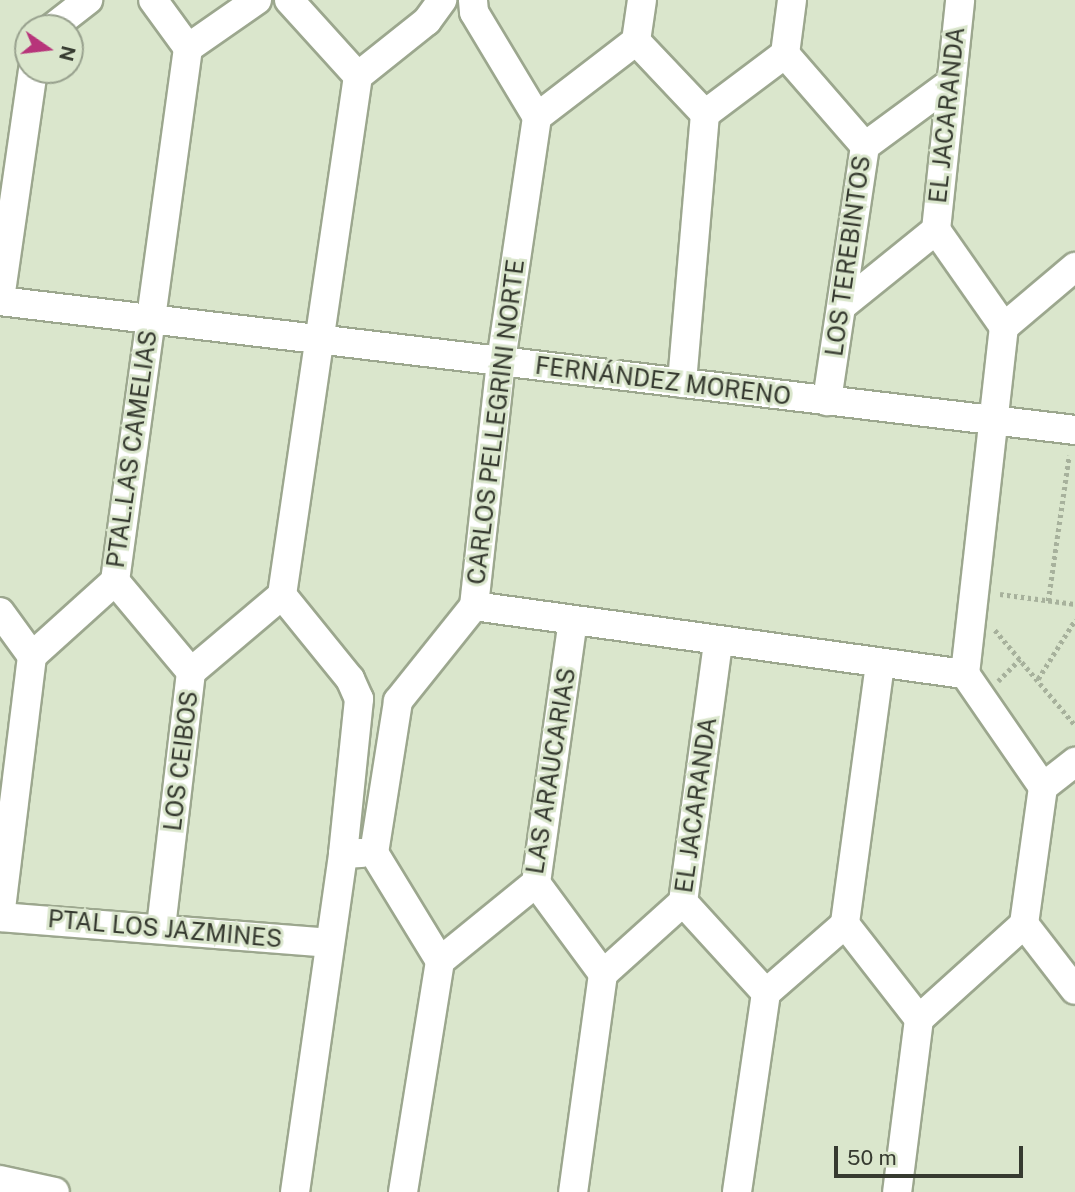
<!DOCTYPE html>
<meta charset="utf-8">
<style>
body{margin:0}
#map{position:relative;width:1075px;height:1192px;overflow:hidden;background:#dae6cc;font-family:"Public Sans",sans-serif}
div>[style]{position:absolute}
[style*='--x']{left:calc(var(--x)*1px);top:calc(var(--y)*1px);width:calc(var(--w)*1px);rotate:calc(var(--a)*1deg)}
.path>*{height:4.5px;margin-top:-2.25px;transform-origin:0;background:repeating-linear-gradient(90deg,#a7b19c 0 3.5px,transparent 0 7px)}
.roads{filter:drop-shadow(2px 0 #9ca78e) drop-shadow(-2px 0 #9ca78e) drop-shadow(0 2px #9ca78e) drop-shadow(0 -2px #9ca78e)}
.minor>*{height:28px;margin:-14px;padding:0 14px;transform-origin:14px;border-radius:14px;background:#fff}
span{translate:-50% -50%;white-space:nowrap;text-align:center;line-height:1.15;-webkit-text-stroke:6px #dae6cc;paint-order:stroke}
.street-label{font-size:24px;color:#363a30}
.north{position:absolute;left:14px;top:14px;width:70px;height:70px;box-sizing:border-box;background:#dae6cc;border:2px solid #98a18e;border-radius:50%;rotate:104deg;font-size:19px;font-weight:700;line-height:28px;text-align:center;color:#363a30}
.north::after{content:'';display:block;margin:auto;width:24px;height:32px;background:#b7347a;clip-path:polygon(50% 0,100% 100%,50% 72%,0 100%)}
.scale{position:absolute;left:834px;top:1146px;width:189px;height:32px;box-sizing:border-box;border:4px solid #363a30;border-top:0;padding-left:9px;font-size:21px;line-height:24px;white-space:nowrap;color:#363a30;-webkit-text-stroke:5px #dae6cc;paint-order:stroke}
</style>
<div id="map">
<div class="path">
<i style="--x:1000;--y:594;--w:76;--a:7.6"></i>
<i style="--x:1048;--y:601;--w:147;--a:-81.8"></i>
<i style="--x:995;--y:630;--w:124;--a:49.9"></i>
<i style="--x:1038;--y:679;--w:70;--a:-57.9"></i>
<i style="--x:998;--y:681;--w:31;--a:-45"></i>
</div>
<div class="roads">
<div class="minor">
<i style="--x:289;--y:0;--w:103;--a:47.8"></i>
<i style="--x:358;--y:76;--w:88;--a:-38.6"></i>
<i style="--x:427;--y:21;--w:26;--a:-54"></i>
<i style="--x:52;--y:28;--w:46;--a:-37.9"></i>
<i style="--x:636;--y:41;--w:100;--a:46.6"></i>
<i style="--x:705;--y:114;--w:270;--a:94.9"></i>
<i style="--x:636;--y:41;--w:41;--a:-81.7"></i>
<i style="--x:188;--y:48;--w:84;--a:-34.8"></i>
<i style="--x:785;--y:54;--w:122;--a:49"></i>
<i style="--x:865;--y:146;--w:258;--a:98.5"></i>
<i style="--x:785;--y:54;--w:54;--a:-82.6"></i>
<i style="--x:705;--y:114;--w:100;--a:-36.9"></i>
<i style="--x:537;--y:117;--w:125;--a:-37.5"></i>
<i style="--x:865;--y:146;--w:103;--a:-36.3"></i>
<i style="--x:936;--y:230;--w:231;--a:-84"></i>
<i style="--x:0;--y:299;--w:231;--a:-81.8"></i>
<i style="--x:0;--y:301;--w:1083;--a:6.84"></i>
<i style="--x:843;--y:305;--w:119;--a:-38.9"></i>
<i style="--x:1004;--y:327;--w:93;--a:-40.2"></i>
<i style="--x:115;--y:581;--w:119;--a:50.1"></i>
<i style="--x:191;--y:672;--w:257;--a:96.7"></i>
<i style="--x:474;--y:606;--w:496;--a:7.9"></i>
<i style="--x:0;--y:612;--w:54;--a:54"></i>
<i style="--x:880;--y:664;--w:262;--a:97.7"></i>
<i style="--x:845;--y:924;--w:120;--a:52.1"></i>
<i style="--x:919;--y:1019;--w:174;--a:97.2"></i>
<i style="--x:191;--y:672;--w:119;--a:-40.2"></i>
<i style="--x:1043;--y:787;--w:41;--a:-38"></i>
<i style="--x:343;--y:854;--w:156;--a:-84.1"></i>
<i style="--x:359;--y:699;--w:22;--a:-114"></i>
<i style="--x:350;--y:679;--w:108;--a:-129"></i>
<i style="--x:282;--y:595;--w:525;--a:-81.67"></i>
<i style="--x:536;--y:883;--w:113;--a:53.6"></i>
<i style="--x:603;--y:974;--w:220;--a:97.8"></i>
<i style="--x:683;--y:902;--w:123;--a:47.6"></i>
<i style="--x:766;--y:993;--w:201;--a:98.3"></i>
<i style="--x:0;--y:917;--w:263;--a:-83"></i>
<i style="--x:32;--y:656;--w:112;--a:-42.1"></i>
<i style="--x:115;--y:581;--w:538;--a:-82.2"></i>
<i style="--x:188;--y:48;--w:59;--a:-126.1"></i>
<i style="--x:0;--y:917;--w:331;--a:4.5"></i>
<i style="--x:1024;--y:924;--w:83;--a:52.3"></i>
<i style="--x:440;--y:961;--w:124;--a:-39.1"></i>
<i style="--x:536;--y:883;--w:265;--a:-82"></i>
<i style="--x:603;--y:974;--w:108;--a:-42"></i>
<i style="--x:683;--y:902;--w:262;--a:-82.3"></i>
<i style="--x:766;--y:993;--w:105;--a:-41.1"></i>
<i style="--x:919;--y:1019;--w:142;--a:-42.1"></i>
<i style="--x:1024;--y:924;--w:138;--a:-82.1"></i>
<i style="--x:1043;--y:787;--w:137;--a:-124.6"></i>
<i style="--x:965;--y:674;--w:349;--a:-83.6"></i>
<i style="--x:1004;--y:327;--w:118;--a:-125"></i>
<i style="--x:0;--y:1180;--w:56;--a:12.3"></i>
<i style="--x:295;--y:1192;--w:341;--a:-81.9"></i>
<i style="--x:343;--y:854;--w:18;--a:-3"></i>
<i style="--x:403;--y:1192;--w:234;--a:-80.9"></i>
<i style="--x:440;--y:961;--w:127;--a:-121.4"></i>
<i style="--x:374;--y:853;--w:154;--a:-81"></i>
<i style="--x:398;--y:701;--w:122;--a:-51.3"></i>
<i style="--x:474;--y:606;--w:246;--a:-83.7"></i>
<i style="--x:501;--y:361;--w:247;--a:-81.6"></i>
<i style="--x:537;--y:117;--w:122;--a:-121"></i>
<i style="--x:474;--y:12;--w:12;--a:-95"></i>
</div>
</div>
<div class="street-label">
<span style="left:947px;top:115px;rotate:-84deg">EL JACARANDA</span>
<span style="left:848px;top:256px;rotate:-82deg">LOS TEREBINTOS</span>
<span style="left:663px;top:381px;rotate:7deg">FERNÁNDEZ MORENO</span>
<span style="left:496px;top:422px;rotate:-83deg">CARLOS PELLEGRINI NORTE</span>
<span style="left:132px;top:449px;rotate:-82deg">PTAL.LAS CAMELIAS</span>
<span style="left:181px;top:761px;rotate:-83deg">LOS CEIBOS</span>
<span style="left:551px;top:771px;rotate:-81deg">LAS ARAUCARIAS</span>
<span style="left:696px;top:805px;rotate:-82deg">EL JACARANDA</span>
<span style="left:165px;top:929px;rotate:5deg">PTAL LOS JAZMINES</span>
</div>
<div class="north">N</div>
<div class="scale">50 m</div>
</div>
